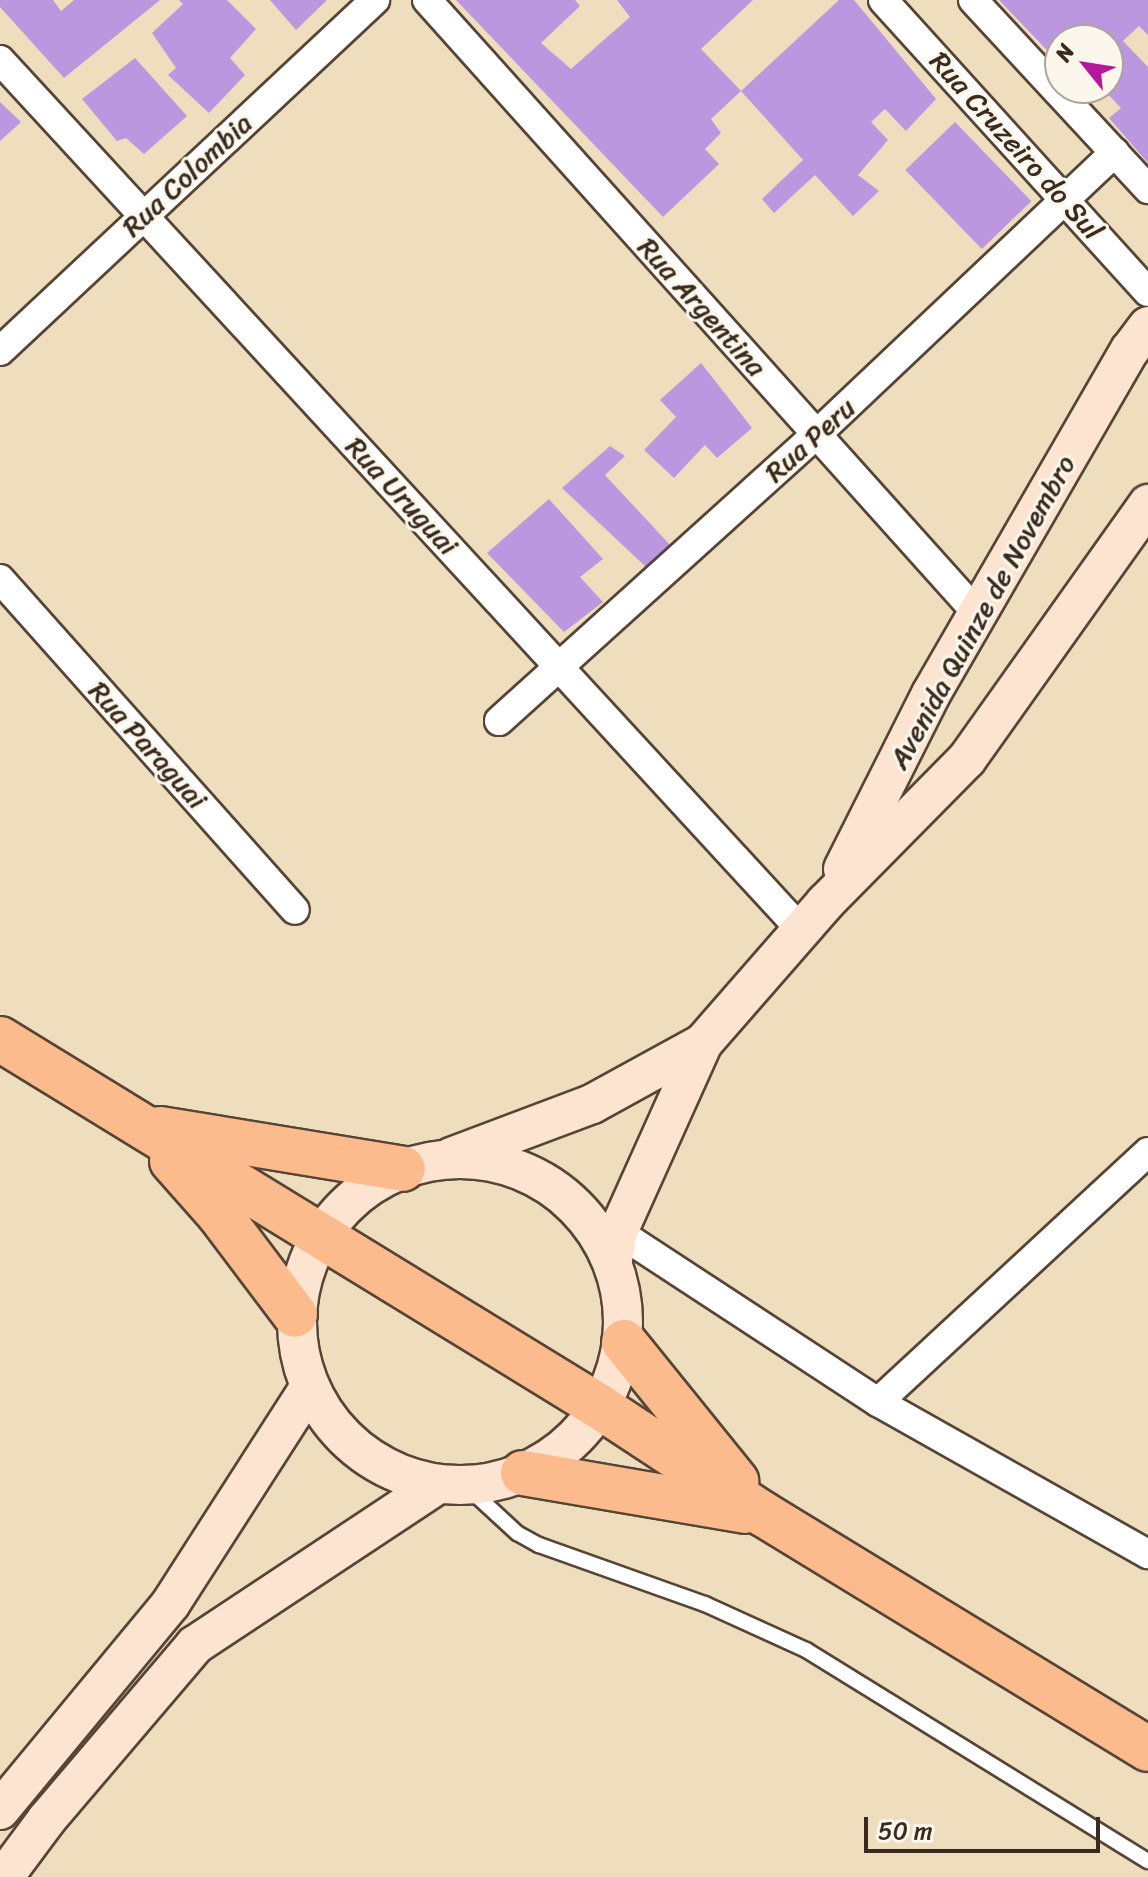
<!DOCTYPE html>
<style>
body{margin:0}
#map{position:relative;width:1148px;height:1877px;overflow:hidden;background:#eedebd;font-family:Sriracha,sans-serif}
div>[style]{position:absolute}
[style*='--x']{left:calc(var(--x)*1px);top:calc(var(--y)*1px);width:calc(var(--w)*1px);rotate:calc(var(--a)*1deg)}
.building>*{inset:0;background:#bb97df;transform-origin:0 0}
.roads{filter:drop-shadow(2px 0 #564536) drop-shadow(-2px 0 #564536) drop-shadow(0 2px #564536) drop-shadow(0 -2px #564536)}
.lane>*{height:14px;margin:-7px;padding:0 7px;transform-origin:7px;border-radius:7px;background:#fff}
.street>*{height:28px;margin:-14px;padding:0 14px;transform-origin:14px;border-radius:14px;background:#fff}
.secondary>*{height:38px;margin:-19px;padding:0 19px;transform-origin:19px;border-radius:19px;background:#fde4d1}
.secondary>.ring{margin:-19px;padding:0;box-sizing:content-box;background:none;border:38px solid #fde4d1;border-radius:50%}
.primary>*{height:44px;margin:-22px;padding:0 22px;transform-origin:22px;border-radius:22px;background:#fbbb8c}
span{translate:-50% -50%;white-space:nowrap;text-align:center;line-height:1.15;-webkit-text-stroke:6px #fbf7ec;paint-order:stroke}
.street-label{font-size:28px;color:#3b2a1e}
.north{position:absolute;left:1044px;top:24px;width:80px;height:80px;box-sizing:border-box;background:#fbf7ec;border:2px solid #aea59a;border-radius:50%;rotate:300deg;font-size:22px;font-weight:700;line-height:32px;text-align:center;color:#3b2a1e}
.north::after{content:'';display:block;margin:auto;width:28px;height:36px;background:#b5179e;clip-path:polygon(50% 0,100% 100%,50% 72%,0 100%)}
.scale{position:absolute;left:864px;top:1817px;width:236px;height:36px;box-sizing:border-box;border:4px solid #3b2a1e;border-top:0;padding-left:10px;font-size:24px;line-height:28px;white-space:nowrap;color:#3b2a1e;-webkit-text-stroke:6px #fbf7ec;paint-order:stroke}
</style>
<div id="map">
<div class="building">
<i style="clip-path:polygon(0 0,53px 0,61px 11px,74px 0,160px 0,64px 78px,0 7px)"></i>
<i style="clip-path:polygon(179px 0,227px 0,256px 29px,230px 58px,245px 75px,209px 113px,168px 75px,176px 68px,152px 33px,183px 4px)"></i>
<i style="clip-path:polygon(270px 0,327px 0,296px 30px)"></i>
<i style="clip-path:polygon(456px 0,575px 0,580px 6px,541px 43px,571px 69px,630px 17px,617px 0,753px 0,701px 49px,741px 91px,711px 119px,721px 133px,705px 149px,719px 164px,663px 217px)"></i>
<i style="clip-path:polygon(839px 0,854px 0,936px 99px,906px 131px,885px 109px,871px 122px,888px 140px,858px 175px,879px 191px,853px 216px,815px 175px,774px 213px,762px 199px,803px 160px,741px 91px)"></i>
<i style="clip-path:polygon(999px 0,1148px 0,1148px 35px,1139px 26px,1123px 41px,1148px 67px,1148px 163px,1109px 118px,1121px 108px,1102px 88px,1108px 88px,1108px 40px,1060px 40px,1060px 64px)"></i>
<i style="clip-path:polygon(135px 58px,187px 116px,144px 154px,126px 138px,117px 141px,82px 99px)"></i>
<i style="clip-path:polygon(0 102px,21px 122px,0 141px)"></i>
<i style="left:955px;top:122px;width:110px;height:69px;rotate:46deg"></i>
<i style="clip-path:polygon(701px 363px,752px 428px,717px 458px,705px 445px,674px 478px,644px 450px,676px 417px,660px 400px)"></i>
<i style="clip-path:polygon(610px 446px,625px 456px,605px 475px,671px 546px,647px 568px,562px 488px)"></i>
<i style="clip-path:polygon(549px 499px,603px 559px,580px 577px,603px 602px,564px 632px,487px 553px)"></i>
</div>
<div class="roads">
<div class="lane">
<i style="--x:465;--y:1485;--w:71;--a:42.7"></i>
<i style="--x:517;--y:1533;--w:25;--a:29"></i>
<i style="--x:539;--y:1545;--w:176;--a:19.6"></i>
<i style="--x:705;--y:1604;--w:111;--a:24.5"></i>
<i style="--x:806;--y:1650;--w:402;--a:31.7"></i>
</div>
<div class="street">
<i style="--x:427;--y:0;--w:825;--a:48.1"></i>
<i style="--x:883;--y:0;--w:394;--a:47.8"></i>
<i style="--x:973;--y:0;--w:258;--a:47.2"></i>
<i style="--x:0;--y:60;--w:1185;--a:47.36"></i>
<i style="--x:0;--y:351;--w:514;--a:-43.11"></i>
<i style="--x:0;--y:579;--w:443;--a:48.3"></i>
<i style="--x:499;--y:721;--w:428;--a:-42.1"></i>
<i style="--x:817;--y:434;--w:410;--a:-43.4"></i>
<i style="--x:618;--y:1232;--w:311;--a:33.2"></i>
<i style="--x:878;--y:1402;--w:310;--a:29.4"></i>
<i style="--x:878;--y:1402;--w:368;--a:-42.8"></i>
</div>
<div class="secondary">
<i style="--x:843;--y:869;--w:196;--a:-63.3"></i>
<i style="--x:931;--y:694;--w:397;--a:-60"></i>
<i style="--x:1130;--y:350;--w:30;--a:-53"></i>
<i style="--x:451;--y:1157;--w:151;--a:-20.6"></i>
<i style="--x:592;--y:1104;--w:127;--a:-28.8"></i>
<i class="ring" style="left:297px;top:1159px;width:288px;height:288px"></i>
<i style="--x:613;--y:1259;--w:27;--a:-80"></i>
<i style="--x:618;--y:1232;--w:207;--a:-65.8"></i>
<i style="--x:703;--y:1043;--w:186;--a:-48.9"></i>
<i style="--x:825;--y:903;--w:202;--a:-45.4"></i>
<i style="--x:967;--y:759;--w:313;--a:-54.6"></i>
<i style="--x:0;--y:1810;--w:268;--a:-50.4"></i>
<i style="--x:171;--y:1603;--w:255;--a:-57.3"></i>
<i style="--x:4;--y:1877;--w:72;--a:-53.4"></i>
<i style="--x:47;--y:1819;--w:228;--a:-49.6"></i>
<i style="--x:195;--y:1645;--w:291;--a:-33.5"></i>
</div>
<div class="primary">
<i style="--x:0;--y:1039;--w:704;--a:31.52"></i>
<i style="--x:600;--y:1407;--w:195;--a:33.3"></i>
<i style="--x:763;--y:1514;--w:451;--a:31.4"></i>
<i style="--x:160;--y:1129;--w:246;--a:9.3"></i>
<i style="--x:172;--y:1161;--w:71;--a:48.4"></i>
<i style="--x:219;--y:1214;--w:126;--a:53"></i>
<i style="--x:624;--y:1342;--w:179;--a:51.1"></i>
<i style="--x:523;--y:1473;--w:225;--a:9.7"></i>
</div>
</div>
<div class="street-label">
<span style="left:1016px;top:146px;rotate:48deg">Rua Cruzeiro do Sul</span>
<span style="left:187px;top:175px;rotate:-43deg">Rua Colombia</span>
<span style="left:702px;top:307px;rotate:48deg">Rua Argentina</span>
<span style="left:810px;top:440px;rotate:-42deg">Rua Peru</span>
<span style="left:402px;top:496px;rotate:47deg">Rua Uruguai</span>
<span style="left:982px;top:612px;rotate:-61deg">Avenida Quinze de Novembro</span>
<span style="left:148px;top:745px;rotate:48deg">Rua Paraguai</span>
</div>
<div class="north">N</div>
<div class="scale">50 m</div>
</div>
